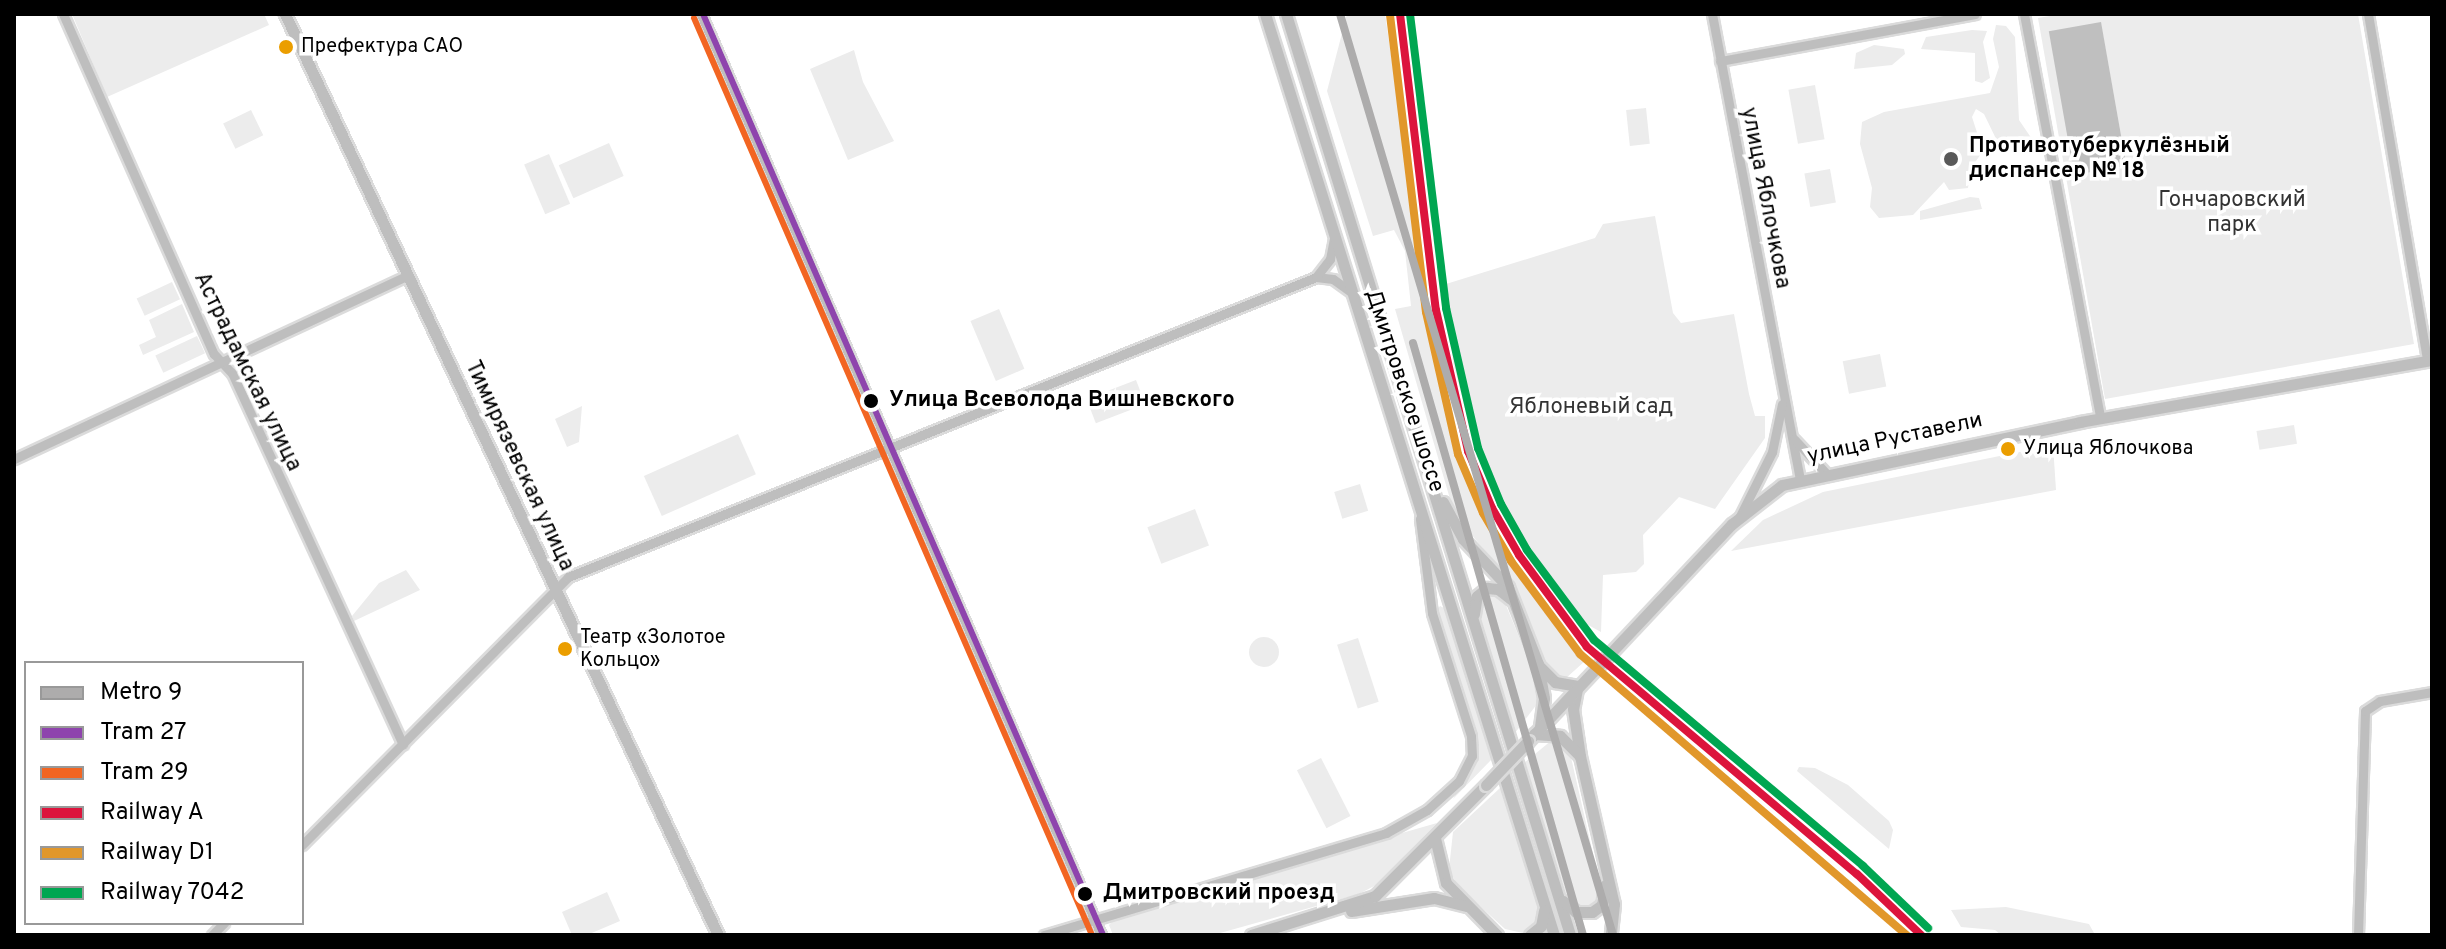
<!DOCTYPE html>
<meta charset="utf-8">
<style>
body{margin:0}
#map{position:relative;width:2446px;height:949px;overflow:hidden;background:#fff;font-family:Overpass,sans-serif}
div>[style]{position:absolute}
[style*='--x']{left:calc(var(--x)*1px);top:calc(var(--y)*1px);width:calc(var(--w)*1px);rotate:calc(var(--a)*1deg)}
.green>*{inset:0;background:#ececec;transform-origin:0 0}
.round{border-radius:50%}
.water>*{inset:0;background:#bfbfbf;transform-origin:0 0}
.roads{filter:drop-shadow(2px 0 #dbdbdb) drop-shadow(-2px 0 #dbdbdb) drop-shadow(0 2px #dbdbdb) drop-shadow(0 -2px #dbdbdb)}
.minor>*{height:9px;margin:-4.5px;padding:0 4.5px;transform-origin:4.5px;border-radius:4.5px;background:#bebebe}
.major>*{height:11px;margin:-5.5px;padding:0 5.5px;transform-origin:5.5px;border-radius:5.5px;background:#bebebe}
.bridges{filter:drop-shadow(2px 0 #dbdbdb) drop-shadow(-2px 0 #dbdbdb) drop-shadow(0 2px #dbdbdb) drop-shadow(0 -2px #dbdbdb)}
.major-bridge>*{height:11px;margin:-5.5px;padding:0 5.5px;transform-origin:5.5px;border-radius:5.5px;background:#bebebe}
.rail-1>*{height:8px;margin:-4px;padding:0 4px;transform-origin:4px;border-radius:4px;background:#dc143c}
.rail-2>*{height:8px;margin:-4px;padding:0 4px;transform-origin:4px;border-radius:4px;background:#e1972b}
.rail-3>*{height:8px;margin:-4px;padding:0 4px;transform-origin:4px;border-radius:4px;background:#00a651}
.tram-1>*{height:6px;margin:-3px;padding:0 3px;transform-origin:3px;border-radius:3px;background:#8e44ad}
.tram-2>*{height:6px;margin:-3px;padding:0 3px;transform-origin:3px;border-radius:3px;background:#f26522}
.metro-1>*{height:8px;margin:-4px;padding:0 4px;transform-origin:4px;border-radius:4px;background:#adacac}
.dots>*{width:22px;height:22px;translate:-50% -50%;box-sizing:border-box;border:4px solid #fff;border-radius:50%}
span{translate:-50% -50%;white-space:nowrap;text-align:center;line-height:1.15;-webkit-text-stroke:7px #fff;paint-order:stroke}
.bus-label{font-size:20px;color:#000}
.left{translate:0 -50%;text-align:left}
.poi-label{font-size:22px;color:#000;font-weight:700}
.street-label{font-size:22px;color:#000}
.park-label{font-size:22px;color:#333}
.stop-label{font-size:22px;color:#000;font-weight:700}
.frame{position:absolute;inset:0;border:16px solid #000;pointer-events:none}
.legend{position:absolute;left:24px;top:661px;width:280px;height:264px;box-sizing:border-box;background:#fff;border:2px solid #999;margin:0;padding:10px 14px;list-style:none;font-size:24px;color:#000}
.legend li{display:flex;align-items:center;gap:16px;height:40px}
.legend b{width:40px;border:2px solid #999}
</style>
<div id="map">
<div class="green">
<i style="clip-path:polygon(72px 14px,264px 14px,269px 25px,107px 97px)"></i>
<i style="clip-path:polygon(1347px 14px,1385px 14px,1440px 389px,1460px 453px,1508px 560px,1585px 661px,1565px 679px,1549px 671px,1516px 589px,1458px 518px,1450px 499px,1395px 309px,1411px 306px,1405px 251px,1394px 230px,1373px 236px,1327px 91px)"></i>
<i style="clip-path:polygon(2062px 14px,2358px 14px,2414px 344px,2105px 399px,2038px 18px)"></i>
<i style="clip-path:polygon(1996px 25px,2006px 26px,2015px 37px,2019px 120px,2034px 142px,2015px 149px,2000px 147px,1984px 114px,1976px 109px,1972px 117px,1983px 151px,1971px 168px,1968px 188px,1949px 190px,1944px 182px,1913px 215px,1879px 218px,1870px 207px,1872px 188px,1860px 144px,1862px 122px,1884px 112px,1990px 93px,1999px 67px,1993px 39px)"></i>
<i style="clip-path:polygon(1972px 30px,1987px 31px,1983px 42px,1990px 78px,1982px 83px,1975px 81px,1975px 53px,1921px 49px,1926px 37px)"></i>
<i style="clip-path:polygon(1874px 45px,1904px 49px,1905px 54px,1892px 65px,1854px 69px,1856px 53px)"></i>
<i style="clip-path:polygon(854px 50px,863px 82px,894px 141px,848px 160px,810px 69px)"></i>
<i style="left:1815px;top:85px;width:55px;height:27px;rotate:80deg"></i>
<i style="left:1646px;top:108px;width:36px;height:20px;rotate:84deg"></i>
<i style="left:251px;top:110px;width:28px;height:31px;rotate:64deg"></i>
<i style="left:609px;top:143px;width:36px;height:55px;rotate:66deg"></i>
<i style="left:549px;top:154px;width:54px;height:27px;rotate:67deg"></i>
<i style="left:1830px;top:169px;width:34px;height:26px;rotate:80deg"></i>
<i style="clip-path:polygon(1970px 197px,1979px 198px,1982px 209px,1993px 207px,1920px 220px,1920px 211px)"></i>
<i style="clip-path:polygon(1655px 216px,1673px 313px,1681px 323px,1734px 314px,1749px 394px,1755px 416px,1765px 416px,1765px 438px,1715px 509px,1679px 497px,1643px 535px,1644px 564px,1636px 572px,1603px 575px,1601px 632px,1581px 621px,1566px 595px,1532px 557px,1475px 447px,1453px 362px,1446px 284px,1595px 238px,1603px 224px)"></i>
<i style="left:172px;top:282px;width:19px;height:39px;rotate:65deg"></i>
<i style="clip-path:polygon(182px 304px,194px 332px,143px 355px,139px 345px,156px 337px,149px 320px)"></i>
<i style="left:999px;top:309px;width:65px;height:31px;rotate:67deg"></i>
<i style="left:197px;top:336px;width:19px;height:46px;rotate:65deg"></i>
<i style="left:1880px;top:354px;width:33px;height:38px;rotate:79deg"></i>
<i style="left:1136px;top:380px;width:26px;height:53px;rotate:69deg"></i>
<i style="clip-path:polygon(582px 406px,579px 442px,567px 447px,555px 419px)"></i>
<i style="left:2294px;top:425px;width:19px;height:38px;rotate:81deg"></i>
<i style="left:738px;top:434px;width:44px;height:103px;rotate:66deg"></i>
<i style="clip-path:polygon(2053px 445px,2056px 490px,1731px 551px,1763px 520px,1823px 492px)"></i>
<i style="left:1360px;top:484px;width:28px;height:27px;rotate:73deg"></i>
<i style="left:1195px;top:509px;width:39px;height:51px;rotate:69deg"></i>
<i style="clip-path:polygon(406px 570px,420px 590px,354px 621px,352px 616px,379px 583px)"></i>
<i style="clip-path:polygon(1487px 593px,1503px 598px,1535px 676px,1537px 704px,1515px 733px,1477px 608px)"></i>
<i style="clip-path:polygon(1440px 606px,1446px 609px,1492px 759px,1453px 799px,1477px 752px,1436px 611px)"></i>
<i class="round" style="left:1249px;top:637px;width:30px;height:30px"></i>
<i style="left:1358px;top:638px;width:67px;height:22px;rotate:72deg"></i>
<i style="clip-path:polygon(1552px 740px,1570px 753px,1602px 893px,1593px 907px,1578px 909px,1567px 897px,1524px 763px)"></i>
<i style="left:1321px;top:758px;width:65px;height:27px;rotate:63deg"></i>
<i style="clip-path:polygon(1799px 767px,1815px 768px,1848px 785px,1889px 821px,1893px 830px,1889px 849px,1797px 771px)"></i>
<i style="clip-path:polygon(1501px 787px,1538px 906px,1537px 922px,1523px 933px,1505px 929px,1457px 885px,1449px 869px,1453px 832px)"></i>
<i style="clip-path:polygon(1437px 823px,1376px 885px,1359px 894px,1213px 935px,1113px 935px,1109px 925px,1119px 914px)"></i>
<i style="clip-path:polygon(607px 892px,620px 921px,587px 935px,572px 935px,562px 912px)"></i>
<i style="clip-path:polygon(2006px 907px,2089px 924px,2094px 933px,2001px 935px,1995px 930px,1961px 927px,1951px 910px)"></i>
</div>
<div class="water">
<i style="left:2101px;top:22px;width:146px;height:53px;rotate:80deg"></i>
</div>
<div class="roads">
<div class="minor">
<i style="--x:63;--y:14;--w:372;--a:66.1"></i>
<i style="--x:214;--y:354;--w:26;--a:47"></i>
<i style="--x:232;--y:373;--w:409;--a:65.3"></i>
<i style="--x:701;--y:14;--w:1004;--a:66.52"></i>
<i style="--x:1712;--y:14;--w:473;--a:79.3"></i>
<i style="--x:2024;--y:14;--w:411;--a:79.3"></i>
<i style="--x:2368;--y:14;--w:351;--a:80.3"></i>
<i style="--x:1720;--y:61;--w:259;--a:-10.4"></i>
<i style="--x:1316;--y:277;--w:17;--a:7"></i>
<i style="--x:1333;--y:279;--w:24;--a:36"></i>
<i style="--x:1794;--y:439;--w:45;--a:46.8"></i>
<i style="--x:14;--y:459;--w:434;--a:-25"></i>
<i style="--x:1740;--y:516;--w:72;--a:-63.4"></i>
<i style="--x:1772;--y:452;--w:49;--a:-78.2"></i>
<i style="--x:302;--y:845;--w:378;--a:-45.2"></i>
<i style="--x:568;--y:577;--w:806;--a:-21.85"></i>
<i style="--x:1316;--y:277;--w:23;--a:-52"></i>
<i style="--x:1330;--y:259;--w:21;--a:-79"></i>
<i style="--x:212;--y:935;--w:17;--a:-45"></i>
<i style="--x:1044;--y:935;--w:357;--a:-16.6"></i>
<i style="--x:1386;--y:833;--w:47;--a:-29.3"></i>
<i style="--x:1427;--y:810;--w:43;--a:-42.2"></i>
<i style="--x:1459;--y:781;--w:28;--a:-63"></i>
<i style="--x:1472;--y:756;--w:20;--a:-93"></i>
<i style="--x:1471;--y:736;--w:129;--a:-107.6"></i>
<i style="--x:1432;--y:613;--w:95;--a:-97.3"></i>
<i style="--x:2358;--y:935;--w:224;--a:-88.2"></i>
<i style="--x:2365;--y:711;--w:18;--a:-34"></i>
<i style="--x:2380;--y:701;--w:53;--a:-9.8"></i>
</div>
<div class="major">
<i style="--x:285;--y:14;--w:1018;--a:64.82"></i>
<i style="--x:1265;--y:14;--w:965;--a:72.58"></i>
<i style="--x:1286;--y:14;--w:964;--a:72.86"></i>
<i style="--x:1443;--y:502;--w:42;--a:61.6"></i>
<i style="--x:1463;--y:539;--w:66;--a:46.8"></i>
<i style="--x:1508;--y:587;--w:83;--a:68.7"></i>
<i style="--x:1538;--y:664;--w:35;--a:80"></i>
<i style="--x:1544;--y:698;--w:29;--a:98"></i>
<i style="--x:1474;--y:614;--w:18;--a:-81"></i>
<i style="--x:1477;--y:596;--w:13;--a:-39"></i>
<i style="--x:1487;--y:588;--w:11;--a:5"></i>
<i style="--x:1498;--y:589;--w:16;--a:38"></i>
<i style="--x:1539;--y:666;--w:23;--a:45"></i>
<i style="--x:1555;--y:682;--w:23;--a:10"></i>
<i style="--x:1577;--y:689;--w:20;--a:101"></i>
<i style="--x:1573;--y:709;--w:48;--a:81.5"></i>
<i style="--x:1580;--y:756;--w:152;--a:77.1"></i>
<i style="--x:1614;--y:904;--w:31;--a:96"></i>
<i style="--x:1534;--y:734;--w:26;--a:4"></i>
<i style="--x:1560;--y:736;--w:28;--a:45"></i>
<i style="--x:1528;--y:741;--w:298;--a:-46.8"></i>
<i style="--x:1732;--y:524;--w:63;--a:-38"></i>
<i style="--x:1782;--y:485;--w:305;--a:-11.9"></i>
<i style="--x:2080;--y:422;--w:357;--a:-10"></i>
<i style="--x:1435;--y:838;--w:46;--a:76.3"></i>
<i style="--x:1446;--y:883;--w:73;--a:45.6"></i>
<i style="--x:1563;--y:901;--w:17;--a:40"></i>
<i style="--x:1576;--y:912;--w:16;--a:0"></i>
<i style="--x:1592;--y:912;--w:12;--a:-35"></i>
<i style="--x:1602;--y:905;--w:20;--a:-81"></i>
<i style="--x:1351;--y:911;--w:84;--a:-8.9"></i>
<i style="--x:1434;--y:898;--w:33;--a:14"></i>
<i style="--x:1251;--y:935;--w:130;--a:-17.5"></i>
<i style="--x:1375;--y:896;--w:157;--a:-45"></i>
<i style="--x:1530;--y:935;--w:14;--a:-39"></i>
<i style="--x:1541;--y:926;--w:16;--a:-79"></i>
</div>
</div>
<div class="bridges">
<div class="major-bridge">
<i style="--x:1486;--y:785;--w:61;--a:-46.3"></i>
</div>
</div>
<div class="rail-1">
<i style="--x:1400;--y:14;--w:298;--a:83.1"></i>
<i style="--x:1436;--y:310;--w:145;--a:77.2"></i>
<i style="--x:1468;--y:451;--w:62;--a:67.2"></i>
<i style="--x:1492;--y:508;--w:54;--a:60.1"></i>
<i style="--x:1519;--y:555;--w:114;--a:53.5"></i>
<i style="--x:1587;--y:647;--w:353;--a:40.1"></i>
<i style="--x:1857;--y:874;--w:88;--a:43.6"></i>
</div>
<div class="rail-2">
<i style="--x:1390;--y:15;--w:299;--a:83.1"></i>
<i style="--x:1426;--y:312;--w:146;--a:77.3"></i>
<i style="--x:1458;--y:454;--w:64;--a:67"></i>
<i style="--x:1483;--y:513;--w:56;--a:59.7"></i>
<i style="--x:1511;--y:561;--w:116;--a:53.4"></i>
<i style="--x:1580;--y:654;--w:431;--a:40.7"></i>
</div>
<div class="rail-3">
<i style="--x:1410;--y:14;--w:296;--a:83"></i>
<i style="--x:1446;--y:308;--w:144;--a:77.1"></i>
<i style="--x:1478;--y:448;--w:61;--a:67.7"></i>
<i style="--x:1501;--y:504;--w:53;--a:60.5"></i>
<i style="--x:1527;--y:550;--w:112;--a:53.3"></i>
<i style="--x:1594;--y:640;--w:351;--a:40"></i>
<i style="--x:1863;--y:866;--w:90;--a:43.6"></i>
</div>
<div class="tram-1">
<i style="--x:703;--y:14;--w:1004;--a:66.52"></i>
</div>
<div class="tram-2">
<i style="--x:694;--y:18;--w:1000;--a:66.54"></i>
</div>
<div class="metro-1">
<i style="--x:1340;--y:14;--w:961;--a:73.49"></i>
<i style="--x:1413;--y:343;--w:616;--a:73.98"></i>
</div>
<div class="dots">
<i style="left:286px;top:47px;background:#eb9e00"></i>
<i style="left:1951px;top:159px;background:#595959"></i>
<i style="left:871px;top:401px;background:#000"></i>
<i style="left:2008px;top:449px;background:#eb9e00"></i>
<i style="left:565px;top:649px;background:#eb9e00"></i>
<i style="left:1085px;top:894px;background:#000"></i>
</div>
<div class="bus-label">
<span class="left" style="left:301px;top:47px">Префектура САО</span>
<span class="left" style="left:2023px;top:449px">Улица Яблочкова</span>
<span class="left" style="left:580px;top:650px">Театр «Золотое<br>Кольцо»</span>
</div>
<div class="poi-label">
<span class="left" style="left:1969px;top:159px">Противотуберкулёзный<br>диспансер № 18</span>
</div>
<div class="street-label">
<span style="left:1765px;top:198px;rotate:79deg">улица Яблочкова</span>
<span style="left:247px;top:372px;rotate:64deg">Астрадамская улица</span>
<span style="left:1404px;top:391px;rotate:72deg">Дмитровское шоссе</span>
<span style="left:1895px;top:439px;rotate:-12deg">улица Руставели</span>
<span style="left:519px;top:466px;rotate:65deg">Тимирязевская улица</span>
</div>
<div class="park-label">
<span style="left:2232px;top:213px">Гончаровский<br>парк</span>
<span style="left:1591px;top:408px">Яблоневый сад</span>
</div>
<div class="stop-label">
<span class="left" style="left:889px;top:401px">Улица Всеволода Вишневского</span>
<span class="left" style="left:1103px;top:894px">Дмитровский проезд</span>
</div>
<div class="frame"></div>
<ul class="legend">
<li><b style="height:10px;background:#adacac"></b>Metro 9</li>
<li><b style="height:10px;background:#8e44ad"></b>Tram 27</li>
<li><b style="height:10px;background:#f26522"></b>Tram 29</li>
<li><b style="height:10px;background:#dc143c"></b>Railway A</li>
<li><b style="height:10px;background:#e1972b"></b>Railway D1</li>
<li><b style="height:10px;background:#00a651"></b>Railway 7042</li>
</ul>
</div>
